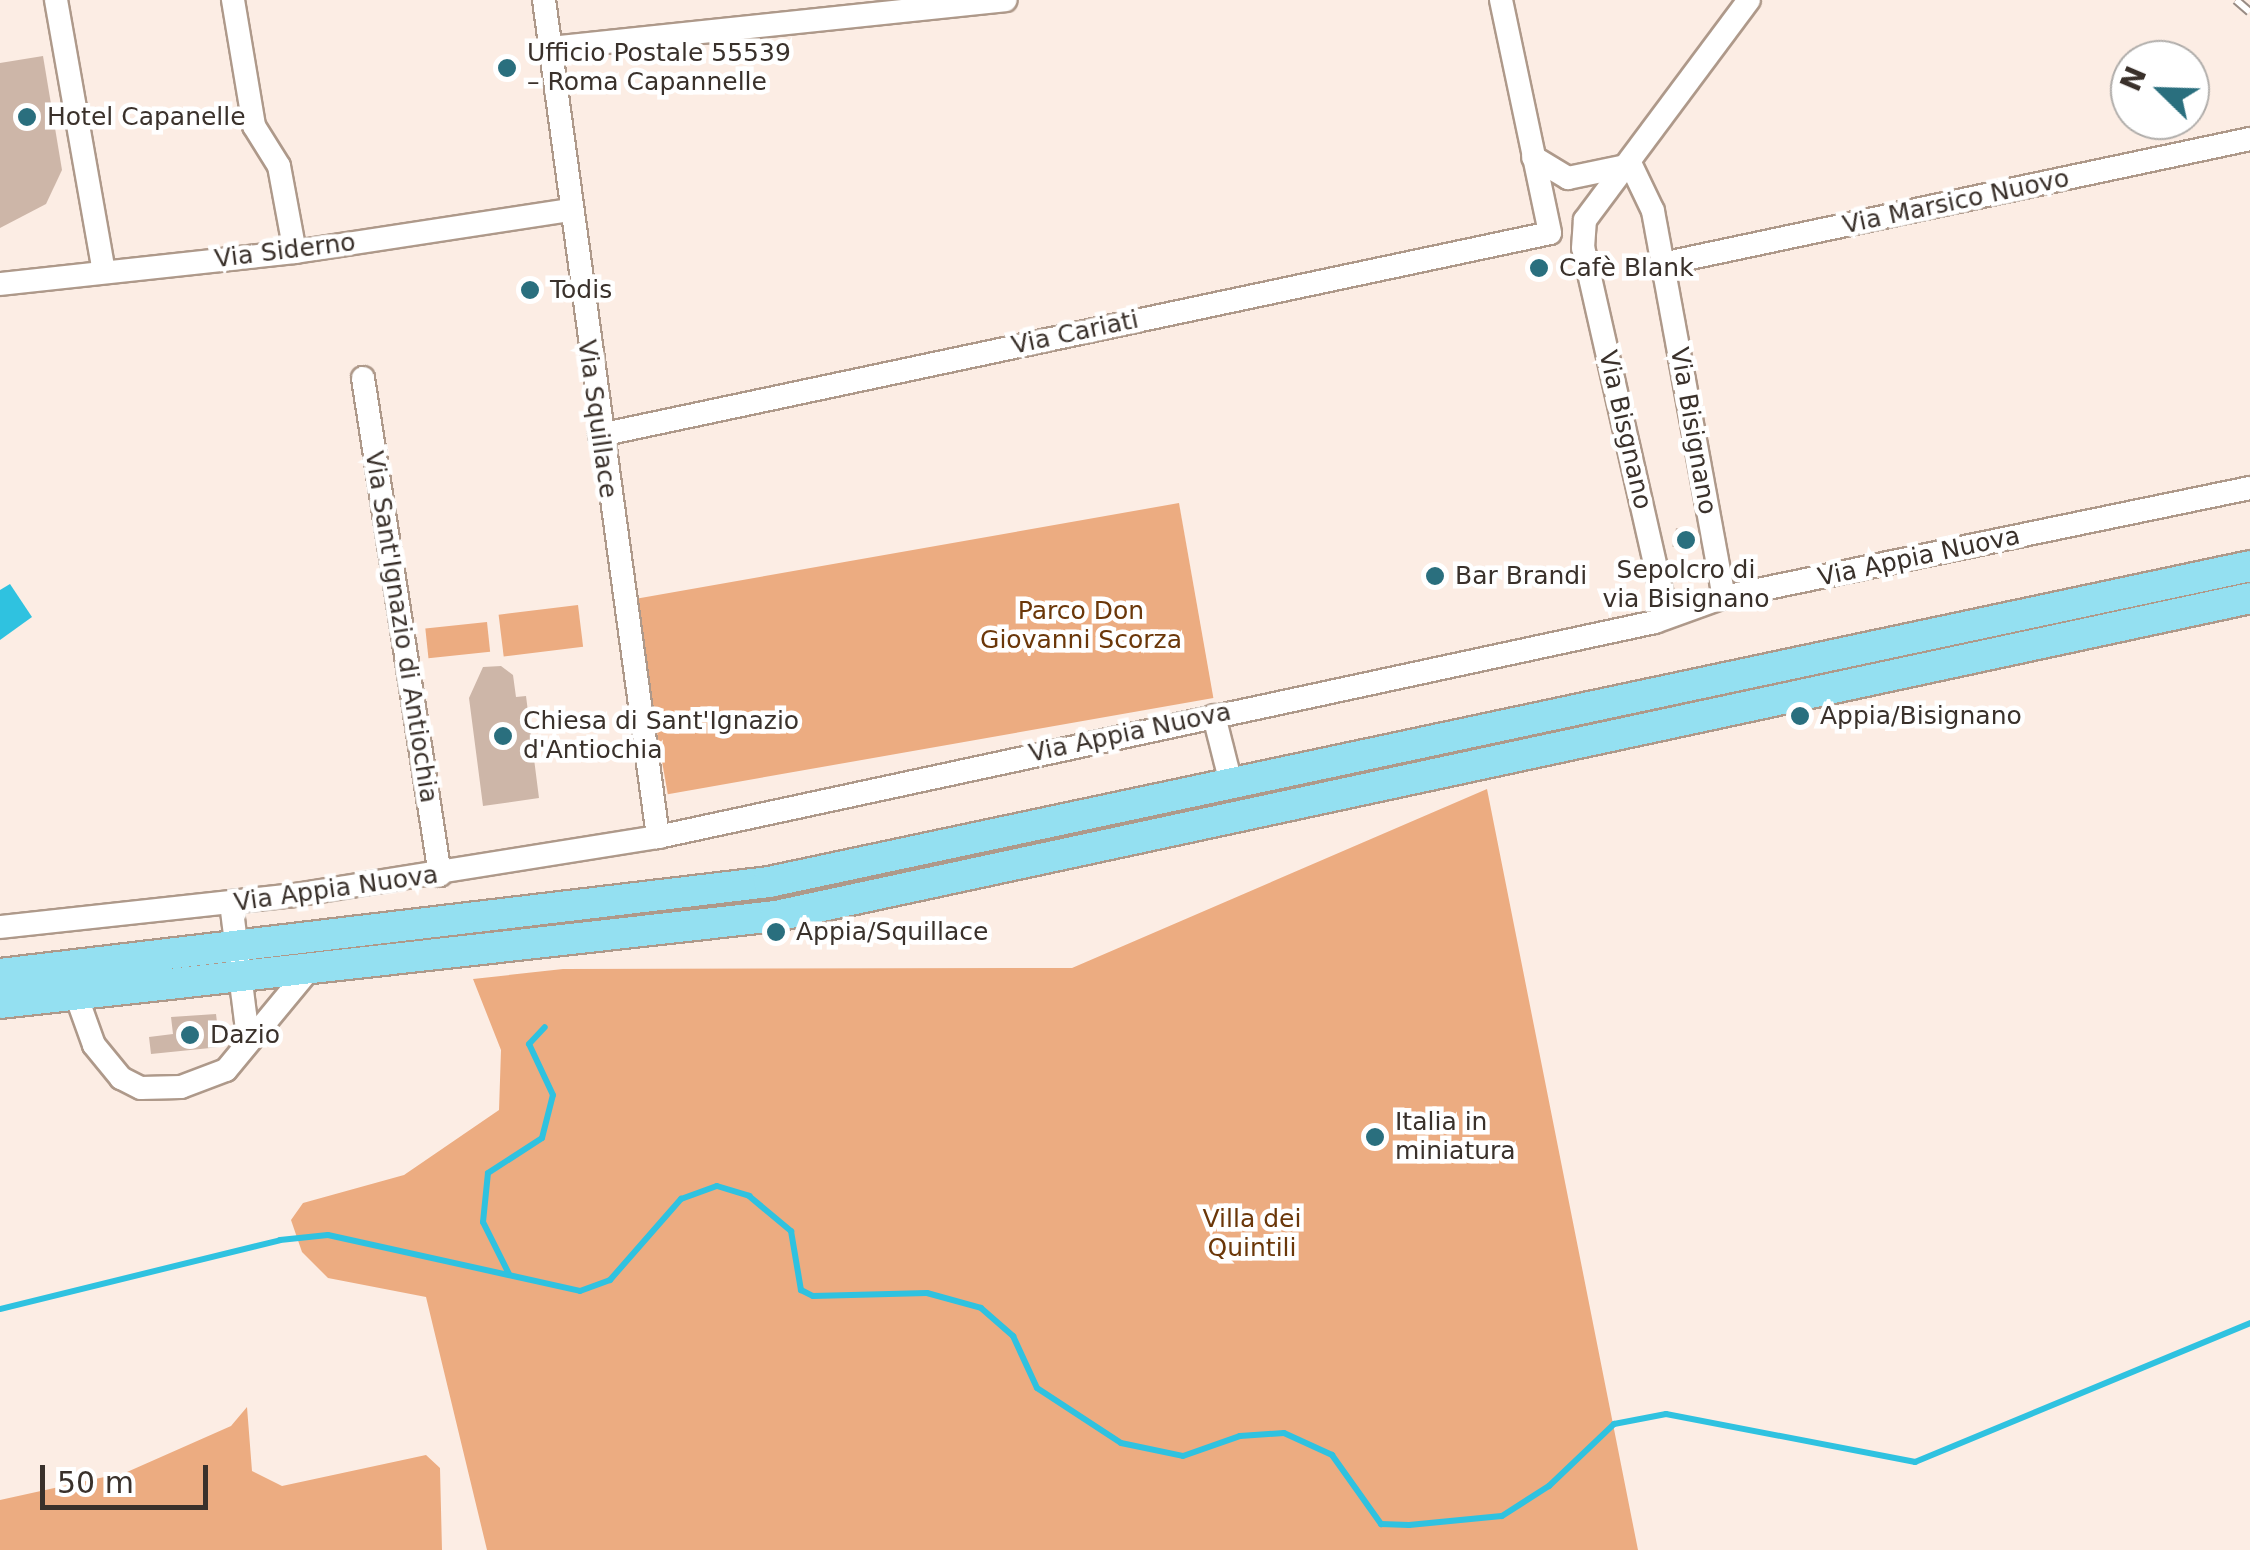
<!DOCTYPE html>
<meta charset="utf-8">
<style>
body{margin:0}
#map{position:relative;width:2250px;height:1550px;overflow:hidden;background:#fcede4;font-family:"DejaVu Sans",sans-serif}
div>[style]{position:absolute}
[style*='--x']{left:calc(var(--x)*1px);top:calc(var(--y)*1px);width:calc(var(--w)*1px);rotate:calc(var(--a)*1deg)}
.green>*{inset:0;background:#ecac81;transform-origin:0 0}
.water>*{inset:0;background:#2fc2e0}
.stream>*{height:6px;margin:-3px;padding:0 3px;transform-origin:3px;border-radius:3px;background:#2fc2e0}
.building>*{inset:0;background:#cdb6a8;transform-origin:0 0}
.roads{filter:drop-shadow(2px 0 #ae998a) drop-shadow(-2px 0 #ae998a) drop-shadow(0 2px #ae998a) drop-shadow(0 -2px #ae998a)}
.minor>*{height:22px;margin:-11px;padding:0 11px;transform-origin:11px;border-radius:11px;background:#fff}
.major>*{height:30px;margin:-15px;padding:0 15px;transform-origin:15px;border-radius:15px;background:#94e0f1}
.rail>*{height:10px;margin-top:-5px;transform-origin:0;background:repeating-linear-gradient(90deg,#fff 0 19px,#978b84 0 38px);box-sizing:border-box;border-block:2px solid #978b84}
.dots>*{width:28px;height:28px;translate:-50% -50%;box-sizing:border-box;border:5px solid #fff;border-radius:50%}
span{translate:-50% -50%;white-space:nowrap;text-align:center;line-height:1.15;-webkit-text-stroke:9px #fff;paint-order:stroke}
.poi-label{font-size:25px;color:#3a312b}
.left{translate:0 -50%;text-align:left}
.street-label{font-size:25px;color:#3a312b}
.park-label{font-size:25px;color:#6b3709}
.north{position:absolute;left:2110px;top:40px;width:100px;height:100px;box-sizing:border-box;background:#fff;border:2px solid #b0adaa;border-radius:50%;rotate:293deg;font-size:28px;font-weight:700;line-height:40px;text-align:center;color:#3a312b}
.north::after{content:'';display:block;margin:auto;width:35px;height:45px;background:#2a6f7e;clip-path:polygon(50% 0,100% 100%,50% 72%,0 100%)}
.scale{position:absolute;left:40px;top:1465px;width:168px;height:45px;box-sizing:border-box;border:5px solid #3a312b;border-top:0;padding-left:12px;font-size:30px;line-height:35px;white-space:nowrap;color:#3a312b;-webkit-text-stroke:8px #fff;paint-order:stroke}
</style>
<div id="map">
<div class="green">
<i style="left:1179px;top:503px;width:198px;height:554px;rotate:80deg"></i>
<i style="left:578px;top:605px;width:42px;height:80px;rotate:83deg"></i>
<i style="left:487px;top:622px;width:30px;height:62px;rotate:84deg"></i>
<i style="clip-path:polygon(1487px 789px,1638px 1550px,487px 1550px,426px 1297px,328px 1278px,302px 1252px,291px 1220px,303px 1203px,404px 1175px,499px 1110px,501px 1050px,473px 979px,563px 969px,1072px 968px)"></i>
<i style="clip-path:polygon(247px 1407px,252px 1471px,282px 1486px,426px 1455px,440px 1468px,442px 1550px,0 1550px,0 1500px,127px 1472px,231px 1426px)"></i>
</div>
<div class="water">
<i style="clip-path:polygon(10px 584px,32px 617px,0 640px,0 590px)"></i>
</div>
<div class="stream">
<i style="--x:509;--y:1274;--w:58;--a:-116.6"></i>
<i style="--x:483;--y:1222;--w:49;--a:-84.2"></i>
<i style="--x:488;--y:1173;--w:64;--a:-32.9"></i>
<i style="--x:542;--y:1138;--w:44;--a:-75.7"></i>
<i style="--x:553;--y:1095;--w:56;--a:-115.2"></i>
<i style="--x:529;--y:1044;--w:23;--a:-47"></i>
<i style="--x:0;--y:1309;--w:288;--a:-13.8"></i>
<i style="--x:280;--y:1240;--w:48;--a:-5.9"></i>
<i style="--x:328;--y:1235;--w:258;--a:12.5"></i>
<i style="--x:580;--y:1291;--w:32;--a:-20"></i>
<i style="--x:610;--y:1280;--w:108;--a:-48.8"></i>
<i style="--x:681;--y:1199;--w:38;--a:-20"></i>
<i style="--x:717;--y:1186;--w:34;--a:17"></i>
<i style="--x:749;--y:1196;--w:55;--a:39.8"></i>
<i style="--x:791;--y:1231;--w:60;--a:80.4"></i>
<i style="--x:801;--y:1290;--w:13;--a:27"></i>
<i style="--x:813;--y:1296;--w:114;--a:-1.5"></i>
<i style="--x:927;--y:1293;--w:56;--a:15.5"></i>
<i style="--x:981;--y:1308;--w:43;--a:41.2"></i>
<i style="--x:1013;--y:1336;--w:57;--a:65.2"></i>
<i style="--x:1037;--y:1388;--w:100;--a:33.2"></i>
<i style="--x:1121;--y:1443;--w:63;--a:11.8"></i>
<i style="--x:1183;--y:1456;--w:60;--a:-19.3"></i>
<i style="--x:1240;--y:1436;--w:44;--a:-3.9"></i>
<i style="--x:1284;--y:1433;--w:53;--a:24.6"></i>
<i style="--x:1332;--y:1455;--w:85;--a:54.6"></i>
<i style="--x:1381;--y:1524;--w:28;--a:2"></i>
<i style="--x:1409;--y:1525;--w:93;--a:-5.5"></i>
<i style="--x:1502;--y:1516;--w:56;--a:-32.6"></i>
<i style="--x:1549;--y:1486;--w:90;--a:-43.6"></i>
<i style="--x:1614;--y:1424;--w:53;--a:-10.9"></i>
<i style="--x:1666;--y:1414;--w:254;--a:10.9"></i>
<i style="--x:1915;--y:1462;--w:363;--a:-22.5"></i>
</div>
<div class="building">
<i style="clip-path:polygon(43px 56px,62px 170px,46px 204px,0 228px,0 63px)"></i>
<i style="left:1676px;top:528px;width:21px;height:19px;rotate:11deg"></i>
<i style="clip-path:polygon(501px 666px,513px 675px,516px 697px,526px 696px,539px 798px,483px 806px,469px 698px,483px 667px)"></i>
<i style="clip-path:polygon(216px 1014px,220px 1047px,151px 1054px,149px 1037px,173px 1034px,171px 1017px)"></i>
</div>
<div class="roads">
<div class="minor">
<i style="--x:56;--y:0;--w:275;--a:80"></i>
<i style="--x:233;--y:0;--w:128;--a:80.5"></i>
<i style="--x:254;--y:126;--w:47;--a:58"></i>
<i style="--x:279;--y:166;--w:87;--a:79.5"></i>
<i style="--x:544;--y:0;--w:845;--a:82.24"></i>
<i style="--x:1501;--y:0;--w:238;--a:78.1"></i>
<i style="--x:550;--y:48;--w:458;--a:-6"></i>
<i style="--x:1533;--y:157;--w:41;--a:31"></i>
<i style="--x:1568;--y:178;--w:59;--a:-11.7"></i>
<i style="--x:1631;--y:165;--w:51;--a:64.4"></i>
<i style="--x:1653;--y:211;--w:392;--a:79.6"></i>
<i style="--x:1662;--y:264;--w:601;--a:-12"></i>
<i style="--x:0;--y:284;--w:297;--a:-6.2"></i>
<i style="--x:295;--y:252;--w:276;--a:-8.7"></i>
<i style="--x:363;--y:378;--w:503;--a:81.19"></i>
<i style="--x:600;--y:435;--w:971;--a:-12"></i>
<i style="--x:1666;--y:612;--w:373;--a:-102.8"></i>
<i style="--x:1583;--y:248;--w:28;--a:-86"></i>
<i style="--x:1585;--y:220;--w:274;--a:-53.3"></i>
<i style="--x:1214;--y:716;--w:73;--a:75.8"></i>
<i style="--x:231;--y:903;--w:135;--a:82.8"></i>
<i style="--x:0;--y:927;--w:297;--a:-6.2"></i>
<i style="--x:295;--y:895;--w:368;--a:-9.1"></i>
<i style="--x:658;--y:837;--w:1020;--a:-12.17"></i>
<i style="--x:1655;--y:622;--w:73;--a:-19.9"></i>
<i style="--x:1724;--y:597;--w:537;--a:-11.71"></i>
<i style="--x:76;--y:995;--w:53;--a:70.2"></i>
<i style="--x:94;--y:1045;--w:43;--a:50.7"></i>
<i style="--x:121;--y:1078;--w:22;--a:27"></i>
<i style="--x:141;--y:1088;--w:40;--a:-1.4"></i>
<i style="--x:181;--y:1087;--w:48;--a:-20.7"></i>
<i style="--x:226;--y:1070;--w:129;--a:-50.4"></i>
</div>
<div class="major">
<i style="--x:0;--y:974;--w:774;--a:-6.82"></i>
<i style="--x:769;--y:882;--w:1514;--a:-12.04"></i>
<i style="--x:0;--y:1003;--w:781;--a:-6.4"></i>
<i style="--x:776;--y:916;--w:1508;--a:-12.17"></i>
</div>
</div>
<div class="rail">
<i style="--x:2236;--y:0;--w:18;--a:41"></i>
</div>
<div class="dots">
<i style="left:507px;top:68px;background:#2a6f7e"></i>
<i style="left:27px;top:117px;background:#2a6f7e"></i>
<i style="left:1539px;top:268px;background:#2a6f7e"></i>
<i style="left:530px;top:290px;background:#2a6f7e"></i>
<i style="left:1686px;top:540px;background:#2a6f7e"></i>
<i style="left:1435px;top:576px;background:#2a6f7e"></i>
<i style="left:1800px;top:716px;background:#2a6f7e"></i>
<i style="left:503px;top:736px;background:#2a6f7e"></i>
<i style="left:776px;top:932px;background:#2a6f7e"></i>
<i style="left:190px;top:1035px;background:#2a6f7e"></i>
<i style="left:1375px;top:1137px;background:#2a6f7e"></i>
</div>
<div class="poi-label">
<span class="left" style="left:527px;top:68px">Ufficio Postale 55539<br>– Roma Capannelle</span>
<span class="left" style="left:47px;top:117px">Hotel Capanelle</span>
<span class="left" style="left:1559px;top:268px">Cafè Blank</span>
<span class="left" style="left:550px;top:290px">Todis</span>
<span style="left:1686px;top:585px">Sepolcro di<br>via Bisignano</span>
<span class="left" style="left:1455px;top:576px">Bar Brandi</span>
<span class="left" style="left:1820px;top:716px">Appia/Bisignano</span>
<span class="left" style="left:523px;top:736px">Chiesa di Sant'Ignazio<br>d'Antiochia</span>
<span class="left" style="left:796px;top:932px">Appia/Squillace</span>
<span class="left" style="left:210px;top:1035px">Dazio</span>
<span class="left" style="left:1395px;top:1137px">Italia in<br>miniatura</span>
</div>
<div class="street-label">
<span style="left:1956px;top:202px;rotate:-12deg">Via Marsico Nuovo</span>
<span style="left:285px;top:251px;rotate:-7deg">Via Siderno</span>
<span style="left:1075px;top:333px;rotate:-12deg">Via Cariati</span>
<span style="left:597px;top:419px;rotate:82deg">Via Squillace</span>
<span style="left:1625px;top:430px;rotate:77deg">Via Bisgnano</span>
<span style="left:1693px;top:431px;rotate:80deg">Via Bisignano</span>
<span style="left:1919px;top:557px;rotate:-12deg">Via Appia Nuova</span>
<span style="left:401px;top:627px;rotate:81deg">Via Sant'Ignazio di Antiochia</span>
<span style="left:1130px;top:733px;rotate:-12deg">Via Appia Nuova</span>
<span style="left:336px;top:889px;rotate:-8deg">Via Appia Nuova</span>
</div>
<div class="park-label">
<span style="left:1081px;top:626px">Parco Don<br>Giovanni Scorza</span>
<span style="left:1252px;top:1234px">Villa dei<br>Quintili</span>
</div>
<div class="north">N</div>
<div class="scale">50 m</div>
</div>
